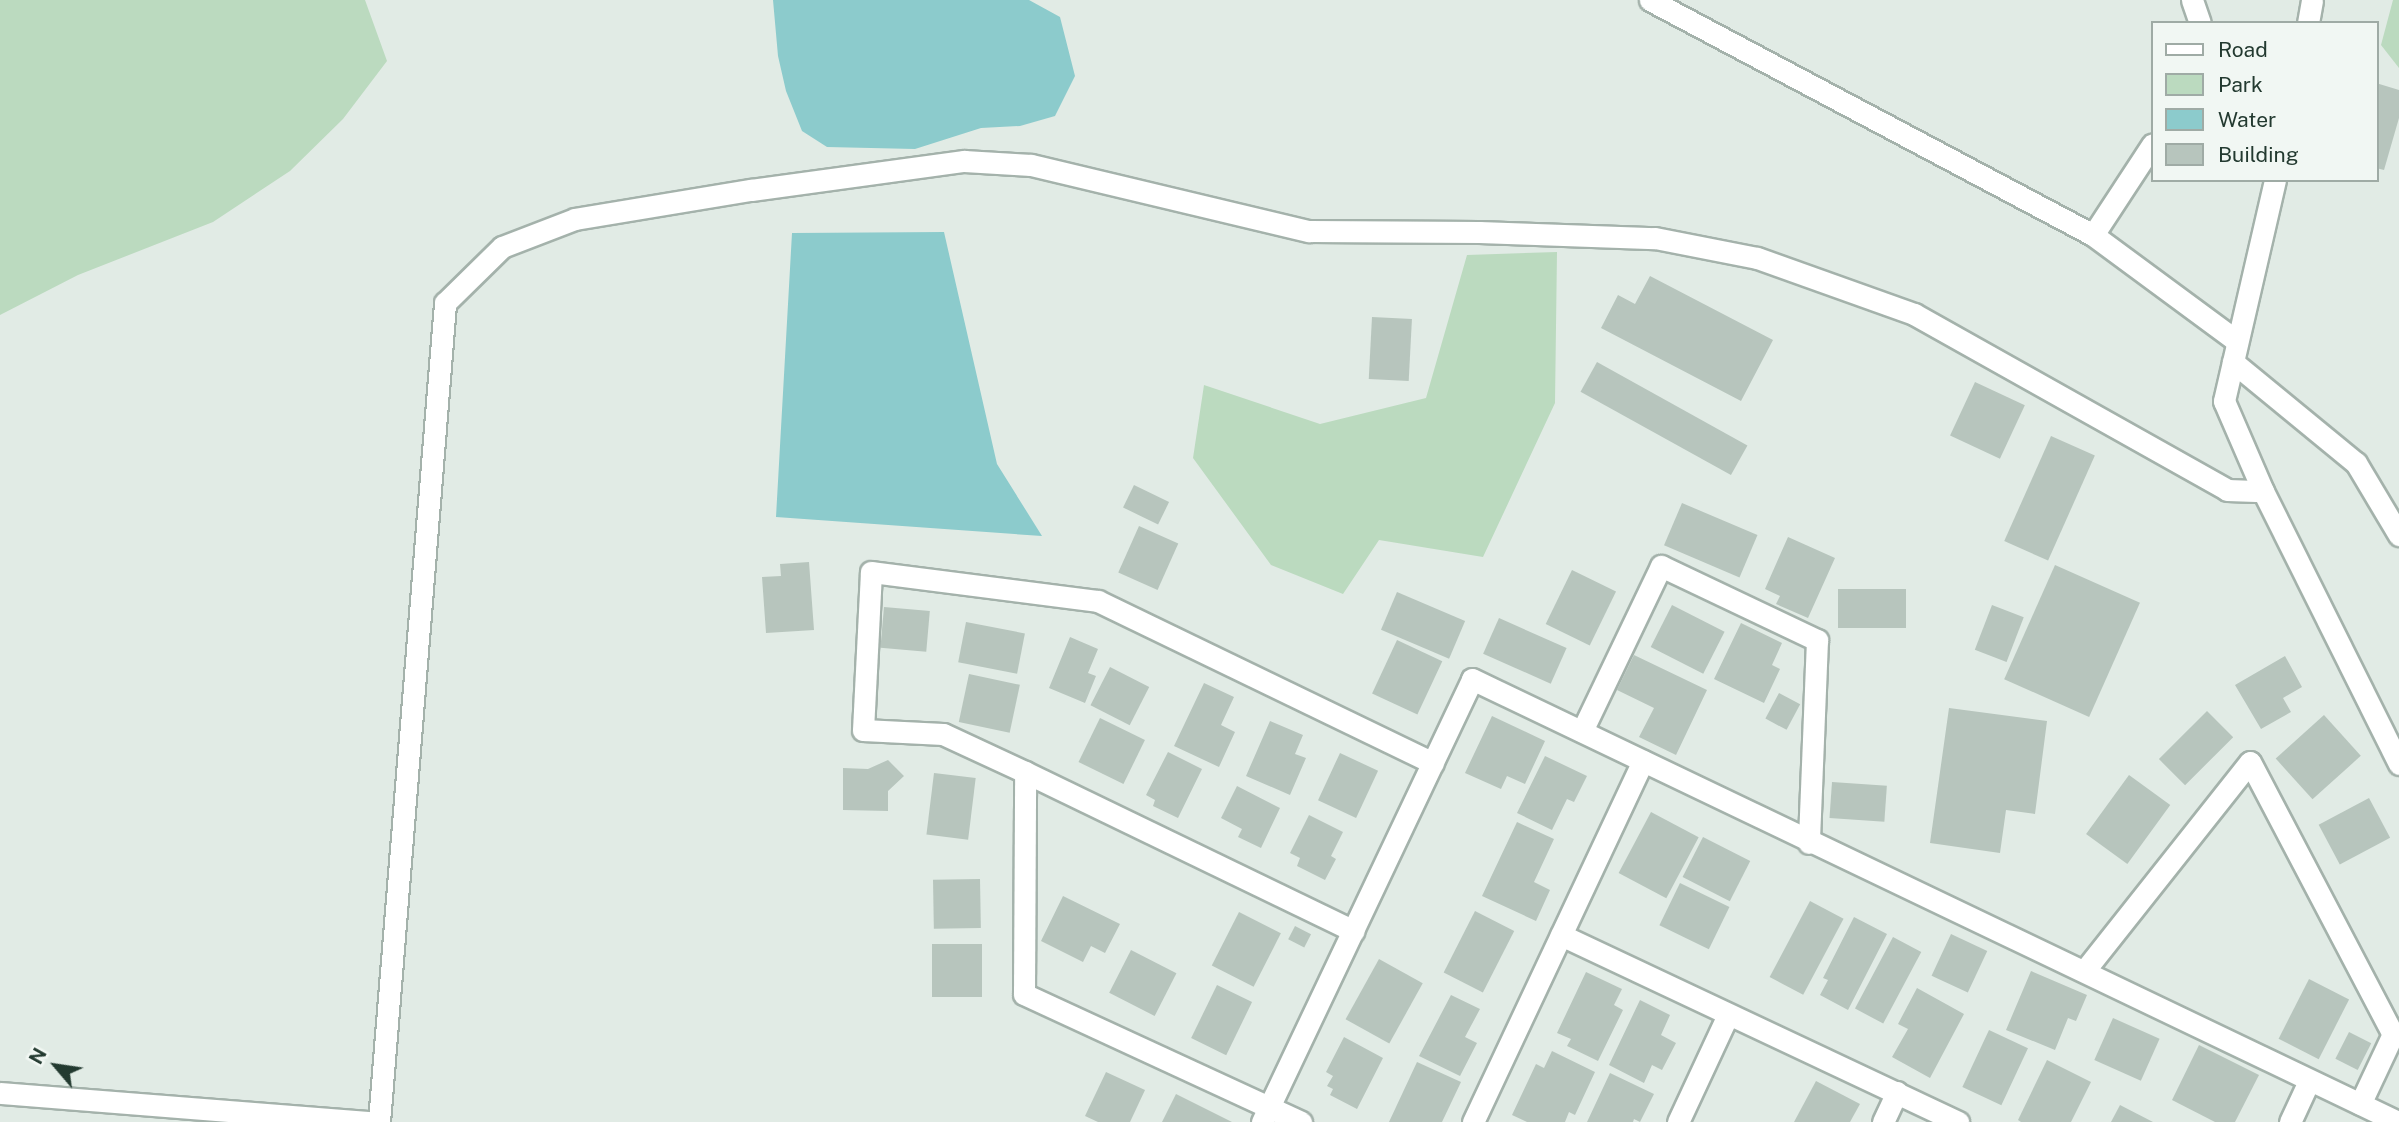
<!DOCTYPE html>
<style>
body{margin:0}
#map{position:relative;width:2399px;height:1122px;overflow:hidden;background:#e1ebe5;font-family:"Public Sans",sans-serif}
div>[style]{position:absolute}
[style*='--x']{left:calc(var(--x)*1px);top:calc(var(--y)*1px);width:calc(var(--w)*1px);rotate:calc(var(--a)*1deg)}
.green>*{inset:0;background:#bbdabf}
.water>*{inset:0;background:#8ccbcc}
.building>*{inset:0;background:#b7c5bd;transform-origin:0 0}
.roads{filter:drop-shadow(2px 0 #a4b2ab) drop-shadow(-2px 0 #a4b2ab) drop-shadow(0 2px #a4b2ab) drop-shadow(0 -2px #a4b2ab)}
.minor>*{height:21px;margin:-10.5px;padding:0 10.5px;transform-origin:10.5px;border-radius:10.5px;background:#fff}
.tertiary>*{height:21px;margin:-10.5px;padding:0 10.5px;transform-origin:10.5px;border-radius:10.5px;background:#fff}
span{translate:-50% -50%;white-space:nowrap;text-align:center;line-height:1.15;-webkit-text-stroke:5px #f1f7f3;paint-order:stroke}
.legend{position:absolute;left:2151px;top:21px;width:228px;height:161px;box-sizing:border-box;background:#f1f7f3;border:2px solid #9faba5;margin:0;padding:9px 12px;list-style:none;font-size:21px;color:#233a30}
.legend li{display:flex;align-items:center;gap:14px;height:35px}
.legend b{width:35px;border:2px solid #9faba5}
.north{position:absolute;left:21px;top:1031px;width:70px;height:70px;-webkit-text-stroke:5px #f1f7f3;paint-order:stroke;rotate:299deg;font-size:19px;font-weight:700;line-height:28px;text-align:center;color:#233a30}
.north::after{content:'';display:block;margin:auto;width:24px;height:32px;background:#233a30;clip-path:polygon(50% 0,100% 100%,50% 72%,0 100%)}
</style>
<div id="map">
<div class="green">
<i style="clip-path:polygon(0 0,365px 0,387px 61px,343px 119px,290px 171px,213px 222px,78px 275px,0 315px)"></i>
<i style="clip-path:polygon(2393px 0,2399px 0,2399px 68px,2381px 45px)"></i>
<i style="clip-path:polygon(1557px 252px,1555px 403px,1483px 557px,1379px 540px,1343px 594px,1271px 565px,1193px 458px,1204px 385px,1320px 424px,1426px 398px,1467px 255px)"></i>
</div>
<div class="water">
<i style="clip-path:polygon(773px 0,1029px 0,1060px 17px,1075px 76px,1055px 116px,1020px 126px,981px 128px,915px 149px,827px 147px,802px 131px,786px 91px,778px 56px)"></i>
<i style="clip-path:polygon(944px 232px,997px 464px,1042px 536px,776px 517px,792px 233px)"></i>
</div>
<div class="building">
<i style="clip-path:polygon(2376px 83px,2399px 90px,2399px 118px,2384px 170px,2376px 168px)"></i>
<i style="clip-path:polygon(1650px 276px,1773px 340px,1741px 401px,1601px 328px,1618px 295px,1635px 304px)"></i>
<i style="left:1372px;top:317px;width:40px;height:62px;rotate:3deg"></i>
<i style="left:1597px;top:362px;width:172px;height:34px;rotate:29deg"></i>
<i style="left:1975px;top:382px;width:55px;height:59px;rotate:25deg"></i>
<i style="left:2051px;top:436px;width:48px;height:115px;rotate:24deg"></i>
<i style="left:1134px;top:485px;width:39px;height:25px;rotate:26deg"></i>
<i style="left:1682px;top:503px;width:82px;height:46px;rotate:23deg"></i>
<i style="left:1139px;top:526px;width:43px;height:51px;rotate:24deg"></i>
<i style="clip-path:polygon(1788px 537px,1835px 558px,1808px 618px,1776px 604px,1780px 596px,1765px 589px)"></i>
<i style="clip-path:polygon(809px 562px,814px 630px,766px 633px,762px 577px,781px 576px,780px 564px)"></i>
<i style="left:2055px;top:565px;width:93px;height:125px;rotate:24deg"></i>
<i style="left:1572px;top:570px;width:49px;height:60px;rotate:26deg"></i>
<i style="left:1906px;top:589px;width:39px;height:68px;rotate:90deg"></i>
<i style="left:1397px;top:592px;width:74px;height:41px;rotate:23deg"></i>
<i style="left:1672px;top:605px;width:59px;height:47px;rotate:27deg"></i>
<i style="left:1992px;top:605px;width:34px;height:48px;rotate:21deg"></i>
<i style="left:884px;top:607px;width:46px;height:41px;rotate:5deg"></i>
<i style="left:1499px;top:618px;width:74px;height:39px;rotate:24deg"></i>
<i style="left:966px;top:622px;width:60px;height:41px;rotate:11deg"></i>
<i style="clip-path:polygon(1741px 623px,1782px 643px,1772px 665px,1780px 669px,1764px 703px,1714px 679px)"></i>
<i style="clip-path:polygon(1070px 637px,1098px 649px,1088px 673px,1096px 676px,1085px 703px,1049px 688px)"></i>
<i style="left:1397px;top:640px;width:50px;height:59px;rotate:25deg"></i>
<i style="clip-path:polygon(1634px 655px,1707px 690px,1676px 755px,1639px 737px,1654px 708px,1617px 690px)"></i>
<i style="clip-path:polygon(2285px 656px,2302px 687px,2283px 698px,2291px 712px,2261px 729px,2235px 685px)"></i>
<i style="left:1110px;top:667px;width:44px;height:43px;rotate:27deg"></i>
<i style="left:969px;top:674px;width:52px;height:49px;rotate:12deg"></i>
<i style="clip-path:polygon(1204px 683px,1234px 697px,1221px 725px,1235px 732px,1219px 767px,1174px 746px)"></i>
<i style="left:1779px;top:693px;width:24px;height:29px;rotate:28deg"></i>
<i style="clip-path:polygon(1949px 708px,2047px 721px,2035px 814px,2006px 810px,2000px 853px,1930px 843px)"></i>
<i style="left:2207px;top:711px;width:37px;height:68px;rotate:45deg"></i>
<i style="left:2324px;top:715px;width:55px;height:65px;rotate:48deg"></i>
<i style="clip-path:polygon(1492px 716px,1545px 741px,1525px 784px,1507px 776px,1501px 789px,1465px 773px)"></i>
<i style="left:1100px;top:718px;width:50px;height:49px;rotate:26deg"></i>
<i style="clip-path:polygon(1270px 721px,1303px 735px,1295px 754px,1306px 758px,1290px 795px,1246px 776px)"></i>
<i style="clip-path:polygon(1168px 752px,1202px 769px,1178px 818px,1153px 806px,1155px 800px,1146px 795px)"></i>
<i style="left:1340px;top:753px;width:42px;height:52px;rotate:25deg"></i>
<i style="clip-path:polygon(1545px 756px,1587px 776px,1574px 802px,1567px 799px,1552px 830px,1517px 813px)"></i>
<i style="clip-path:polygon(888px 760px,904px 776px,888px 791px,888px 811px,843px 810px,843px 768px,868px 769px)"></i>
<i style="left:934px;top:773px;width:42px;height:62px;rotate:7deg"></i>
<i style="left:2129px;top:775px;width:51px;height:73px;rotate:36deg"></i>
<i style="left:1832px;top:782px;width:55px;height:36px;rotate:4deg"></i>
<i style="clip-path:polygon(1237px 786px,1280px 808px,1261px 848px,1238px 837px,1242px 829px,1221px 818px)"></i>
<i style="left:2369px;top:798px;width:45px;height:57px;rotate:62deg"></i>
<i style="left:1651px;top:812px;width:54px;height:69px;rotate:28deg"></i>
<i style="clip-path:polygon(1309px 815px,1343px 832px,1331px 856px,1336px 859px,1325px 880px,1297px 866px,1300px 858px,1290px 853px)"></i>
<i style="clip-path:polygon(1517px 822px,1554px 839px,1534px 882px,1550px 890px,1536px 921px,1482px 896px)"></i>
<i style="left:1703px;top:837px;width:53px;height:45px;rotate:27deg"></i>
<i style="left:980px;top:879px;width:49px;height:47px;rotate:89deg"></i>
<i style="left:1680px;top:883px;width:55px;height:47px;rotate:26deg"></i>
<i style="clip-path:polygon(1063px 896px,1120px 924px,1105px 953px,1091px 946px,1083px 962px,1041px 941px)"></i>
<i style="left:1810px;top:901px;width:38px;height:86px;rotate:28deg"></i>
<i style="left:1475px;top:911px;width:44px;height:69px;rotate:27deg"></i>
<i style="left:1239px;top:912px;width:47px;height:60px;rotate:27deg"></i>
<i style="clip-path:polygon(1854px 917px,1887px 934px,1848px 1010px,1820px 995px,1828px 980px,1823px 978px)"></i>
<i style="left:1295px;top:926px;width:18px;height:15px;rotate:27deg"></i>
<i style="left:1951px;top:934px;width:40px;height:46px;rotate:25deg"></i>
<i style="left:1893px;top:937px;width:32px;height:81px;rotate:28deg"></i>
<i style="left:982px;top:944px;width:53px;height:50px;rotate:90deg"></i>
<i style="left:1131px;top:950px;width:51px;height:48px;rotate:27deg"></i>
<i style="left:1379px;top:959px;width:50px;height:69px;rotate:29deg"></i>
<i style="clip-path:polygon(2031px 971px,2087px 995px,2076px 1021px,2068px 1018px,2055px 1050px,2006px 1030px)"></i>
<i style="clip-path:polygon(1586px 972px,1622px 989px,1614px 1005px,1623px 1010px,1598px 1061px,1567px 1046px,1571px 1039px,1557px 1033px)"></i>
<i style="left:2309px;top:979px;width:45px;height:67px;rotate:27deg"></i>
<i style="left:1217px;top:985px;width:39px;height:59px;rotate:26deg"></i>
<i style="clip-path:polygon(1917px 988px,1964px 1014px,1930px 1078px,1892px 1057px,1908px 1029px,1898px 1024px)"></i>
<i style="clip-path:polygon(1451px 995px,1480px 1009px,1465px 1037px,1477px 1043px,1460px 1076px,1419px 1056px)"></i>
<i style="clip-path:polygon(1640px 1000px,1670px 1015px,1661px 1035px,1676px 1043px,1662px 1070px,1652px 1065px,1644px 1083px,1609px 1065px)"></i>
<i style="left:2113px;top:1018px;width:51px;height:46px;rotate:24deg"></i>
<i style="left:1989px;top:1030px;width:43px;height:63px;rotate:25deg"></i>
<i style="left:2349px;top:1032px;width:25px;height:30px;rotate:27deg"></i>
<i style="clip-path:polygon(1344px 1037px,1383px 1058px,1357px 1109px,1330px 1095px,1333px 1089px,1327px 1086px,1333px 1076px,1326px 1072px)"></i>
<i style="clip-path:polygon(2199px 1045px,2259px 1075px,2235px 1122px,2215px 1122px,2172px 1100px)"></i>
<i style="clip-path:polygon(1552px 1051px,1595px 1072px,1575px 1115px,1569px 1112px,1565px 1122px,1527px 1122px,1512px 1115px,1536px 1064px,1544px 1068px)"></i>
<i style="clip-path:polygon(2047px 1060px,2091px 1082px,2071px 1122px,2021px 1122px,2018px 1120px)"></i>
<i style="clip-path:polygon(1417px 1062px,1461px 1082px,1442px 1122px,1389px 1122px)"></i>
<i style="clip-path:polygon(1106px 1072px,1145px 1090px,1130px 1122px,1098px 1122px,1085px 1116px)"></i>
<i style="clip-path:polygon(1610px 1073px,1654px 1094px,1640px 1122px,1634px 1119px,1633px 1122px,1587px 1122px)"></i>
<i style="clip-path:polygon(1816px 1081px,1860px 1104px,1850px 1122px,1794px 1122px)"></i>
<i style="clip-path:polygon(1176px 1094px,1232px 1122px,1162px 1122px)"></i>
<i style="clip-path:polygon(2120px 1105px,2153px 1122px,2111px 1122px)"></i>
</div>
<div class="roads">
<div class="minor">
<i style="--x:1650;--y:0;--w:501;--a:27.94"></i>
<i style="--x:2093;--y:235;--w:179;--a:36.4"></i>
<i style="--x:2192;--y:0;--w:24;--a:71"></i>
<i style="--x:2093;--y:235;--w:108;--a:-56.8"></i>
<i style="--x:2233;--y:362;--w:159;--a:39.4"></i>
<i style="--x:2356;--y:463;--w:84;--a:59.2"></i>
<i style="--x:1582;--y:731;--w:183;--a:-64.4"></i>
<i style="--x:1661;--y:566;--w:173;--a:25.4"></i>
<i style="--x:1817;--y:640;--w:203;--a:92.3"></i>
<i style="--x:1025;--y:772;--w:365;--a:25.8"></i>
<i style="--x:1561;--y:935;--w:439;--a:25.2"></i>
<i style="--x:2085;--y:970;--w:265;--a:-51.6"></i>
<i style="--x:2250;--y:762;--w:307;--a:62.3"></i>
<i style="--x:2393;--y:1034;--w:77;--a:115.2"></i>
<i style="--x:0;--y:1093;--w:371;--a:4.5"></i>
<i style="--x:379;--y:1122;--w:822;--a:-85.39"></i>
<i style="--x:445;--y:303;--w:80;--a:-44.5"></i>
<i style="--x:502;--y:247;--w:78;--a:-21"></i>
<i style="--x:575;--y:219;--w:178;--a:-9.4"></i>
<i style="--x:751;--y:190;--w:215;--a:-7.8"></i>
<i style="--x:964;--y:161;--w:67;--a:3.4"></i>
<i style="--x:1031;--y:165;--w:286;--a:13.4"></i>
<i style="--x:1309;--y:231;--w:170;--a:0.3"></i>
<i style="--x:1479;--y:232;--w:176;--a:2"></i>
<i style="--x:1655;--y:238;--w:104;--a:11.1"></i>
<i style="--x:1757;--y:258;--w:167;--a:19.6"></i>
<i style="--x:1914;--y:314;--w:359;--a:29.3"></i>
<i style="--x:2227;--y:490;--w:36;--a:2"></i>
<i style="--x:1262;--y:1122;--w:490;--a:-64.6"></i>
<i style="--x:1472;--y:679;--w:1027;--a:25.57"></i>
<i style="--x:1301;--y:1122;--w:305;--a:-155.2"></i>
<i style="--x:1024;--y:994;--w:222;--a:-89.7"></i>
<i style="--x:1025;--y:772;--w:90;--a:-155.1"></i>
<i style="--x:943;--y:734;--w:80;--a:-177.1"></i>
<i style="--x:863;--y:730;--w:158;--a:-87.1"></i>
<i style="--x:871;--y:572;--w:229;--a:7.3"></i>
<i style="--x:1098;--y:601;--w:372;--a:25.8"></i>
<i style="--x:1473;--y:1122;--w:399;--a:-64.8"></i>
<i style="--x:1678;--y:1122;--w:118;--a:-65"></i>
<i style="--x:1883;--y:1122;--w:33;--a:-65"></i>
<i style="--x:2290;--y:1122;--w:45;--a:-65.1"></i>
</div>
<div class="tertiary">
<i style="--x:2308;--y:23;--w:23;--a:-80"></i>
<i style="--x:2275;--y:180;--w:227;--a:103"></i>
<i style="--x:2224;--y:401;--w:98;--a:66.6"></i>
<i style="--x:2263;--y:491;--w:305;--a:63.5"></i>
</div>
</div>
<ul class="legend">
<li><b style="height:9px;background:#fff"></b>Road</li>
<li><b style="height:19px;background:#bbdabf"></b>Park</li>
<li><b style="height:19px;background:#8ccbcc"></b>Water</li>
<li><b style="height:19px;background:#b7c5bd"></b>Building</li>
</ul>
<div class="north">N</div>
</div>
